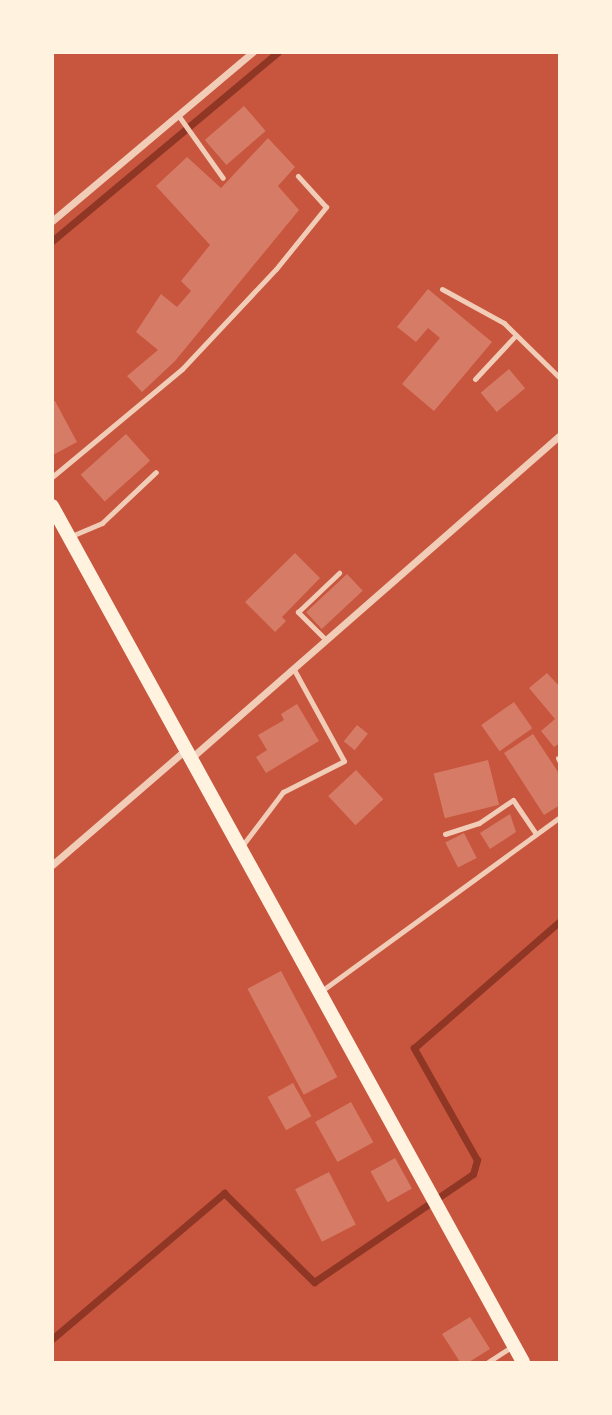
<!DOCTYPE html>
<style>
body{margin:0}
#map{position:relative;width:612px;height:1415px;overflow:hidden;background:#c8553d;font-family:"DejaVu Sans",sans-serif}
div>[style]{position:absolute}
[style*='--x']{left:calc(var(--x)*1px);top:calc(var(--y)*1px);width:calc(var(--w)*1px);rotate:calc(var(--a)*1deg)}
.stream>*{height:7px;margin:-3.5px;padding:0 3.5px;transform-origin:3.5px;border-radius:3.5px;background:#8f3625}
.building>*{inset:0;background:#d67c66;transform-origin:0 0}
.service>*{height:5px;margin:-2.5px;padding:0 2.5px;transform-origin:2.5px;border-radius:2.5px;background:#f1ccb7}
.minor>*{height:7px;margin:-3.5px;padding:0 3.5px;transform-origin:3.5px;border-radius:3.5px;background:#f1ccb7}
.secondary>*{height:14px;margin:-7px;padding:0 7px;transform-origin:7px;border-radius:7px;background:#fff3e0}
span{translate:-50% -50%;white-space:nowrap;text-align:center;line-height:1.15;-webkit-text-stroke:5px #fff3e0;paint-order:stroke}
.frame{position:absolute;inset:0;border:54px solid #fff3e0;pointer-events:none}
</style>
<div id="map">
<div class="stream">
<i style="--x:52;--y:241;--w:295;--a:-39.9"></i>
<i style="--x:52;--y:1339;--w:226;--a:-40.3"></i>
<i style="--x:224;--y:1193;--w:127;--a:44.7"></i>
<i style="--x:314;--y:1282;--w:192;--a:-34.2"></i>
<i style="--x:473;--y:1174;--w:15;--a:-74"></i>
<i style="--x:477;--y:1160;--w:129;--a:-119.4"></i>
<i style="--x:414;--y:1048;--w:194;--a:-41"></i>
</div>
<div class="building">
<i style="left:244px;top:106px;width:33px;height:52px;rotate:49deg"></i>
<i style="clip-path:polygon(268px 138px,295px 167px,278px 186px,299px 210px,175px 361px,142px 392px,127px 376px,158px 350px,136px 332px,161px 294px,177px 307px,191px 291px,181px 281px,210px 245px,156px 186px,187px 157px,221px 188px)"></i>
<i style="clip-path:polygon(428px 289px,492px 342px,434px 411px,402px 384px,440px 338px,428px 328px,416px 342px,397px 327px)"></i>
<i style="left:509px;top:369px;width:25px;height:37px;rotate:50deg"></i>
<i style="clip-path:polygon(55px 401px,77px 442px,53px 455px,52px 402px)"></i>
<i style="left:126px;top:434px;width:36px;height:61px;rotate:48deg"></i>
<i style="clip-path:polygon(295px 553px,320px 578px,282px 617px,286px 621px,275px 632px,245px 602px)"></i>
<i style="left:347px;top:574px;width:23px;height:56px;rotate:47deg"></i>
<i style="clip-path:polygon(547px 673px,560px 687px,560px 743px,554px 747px,541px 731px,555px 719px,529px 688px)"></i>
<i style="left:514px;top:702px;width:32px;height:40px;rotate:55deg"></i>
<i style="clip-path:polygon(297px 704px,319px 741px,266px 773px,256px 757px,267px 750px,258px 735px,284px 720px,281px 714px)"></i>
<i style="left:357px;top:725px;width:14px;height:21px;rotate:39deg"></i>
<i style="clip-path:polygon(533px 734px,560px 775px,560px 805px,544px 815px,504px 753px)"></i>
<i style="left:488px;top:760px;width:46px;height:56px;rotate:76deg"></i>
<i style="left:356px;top:770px;width:40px;height:38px;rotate:47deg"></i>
<i style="clip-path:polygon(510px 814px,516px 832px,490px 849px,480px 833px)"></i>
<i style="left:464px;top:833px;width:28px;height:21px;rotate:63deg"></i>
<i style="left:281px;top:971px;width:120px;height:38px;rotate:62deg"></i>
<i style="left:293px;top:1083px;width:38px;height:29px;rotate:61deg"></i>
<i style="left:351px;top:1102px;width:46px;height:41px;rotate:61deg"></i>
<i style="left:395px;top:1158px;width:35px;height:28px;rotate:61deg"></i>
<i style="left:329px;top:1172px;width:59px;height:38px;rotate:63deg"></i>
<i style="clip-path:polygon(470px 1317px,490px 1349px,469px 1362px,460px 1362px,442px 1334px)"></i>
</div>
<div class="service">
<i style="--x:178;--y:115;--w:77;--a:54.5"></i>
<i style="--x:442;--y:289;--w:71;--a:28.7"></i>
<i style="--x:504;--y:323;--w:78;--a:44.5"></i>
<i style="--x:475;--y:379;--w:60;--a:-47"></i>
<i style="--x:52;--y:477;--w:169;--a:-39.7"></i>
<i style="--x:182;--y:369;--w:137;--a:-46.8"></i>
<i style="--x:276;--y:269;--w:80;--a:-51.1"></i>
<i style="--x:326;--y:207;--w:42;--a:-132.1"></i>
<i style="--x:69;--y:537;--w:36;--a:-23"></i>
<i style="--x:102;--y:523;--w:74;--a:-43.4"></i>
<i style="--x:326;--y:640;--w:40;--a:-135"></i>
<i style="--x:298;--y:612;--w:57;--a:-43.6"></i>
<i style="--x:558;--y:758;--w:4;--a:63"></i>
<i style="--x:445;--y:834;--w:36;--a:-18"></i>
<i style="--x:479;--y:823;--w:41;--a:-34.1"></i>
<i style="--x:513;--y:800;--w:41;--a:55.9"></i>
<i style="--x:242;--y:846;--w:68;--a:-52.8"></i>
<i style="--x:283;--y:792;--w:68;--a:-26.9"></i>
<i style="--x:344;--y:761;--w:106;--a:-118.7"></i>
<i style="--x:320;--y:992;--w:297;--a:-36.1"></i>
<i style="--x:488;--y:1362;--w:27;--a:-33"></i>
</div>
<div class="minor">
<i style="--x:52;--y:221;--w:263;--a:-40.1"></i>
<i style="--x:190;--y:759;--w:492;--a:-41.2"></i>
<i style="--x:52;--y:865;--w:176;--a:-40.8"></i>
</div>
<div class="secondary">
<i style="--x:52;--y:506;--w:977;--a:61.18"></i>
</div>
<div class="frame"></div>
</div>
